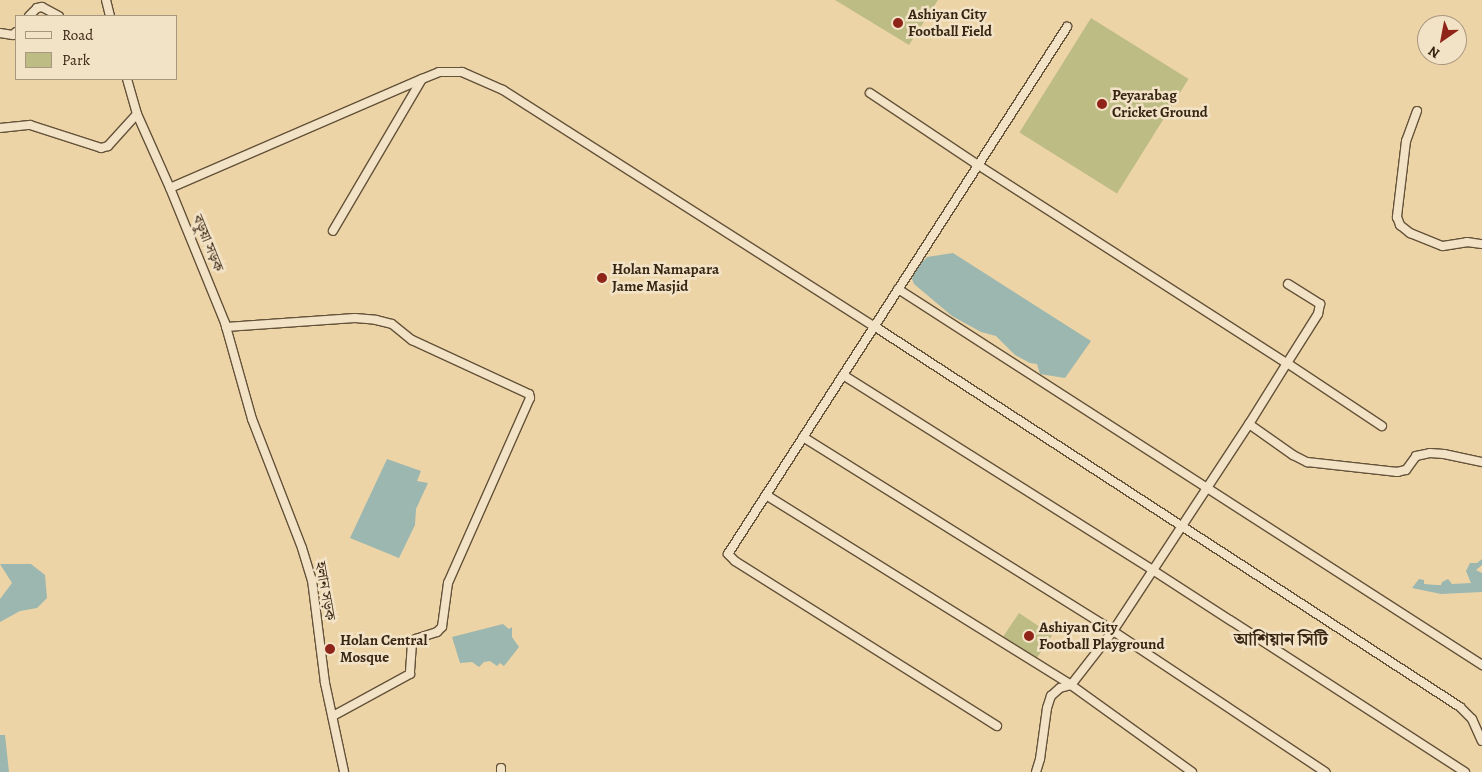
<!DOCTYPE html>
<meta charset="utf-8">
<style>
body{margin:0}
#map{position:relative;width:1482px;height:772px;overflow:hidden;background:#edd4a7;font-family:Alegreya,"Noto Serif Bengali",serif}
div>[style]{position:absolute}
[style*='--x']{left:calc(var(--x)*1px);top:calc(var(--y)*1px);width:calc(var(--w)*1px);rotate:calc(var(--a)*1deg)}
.green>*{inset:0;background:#bcbc84;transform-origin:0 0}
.water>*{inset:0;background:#9bb7b0}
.roads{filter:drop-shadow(1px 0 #645239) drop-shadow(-1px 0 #645239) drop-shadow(0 1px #645239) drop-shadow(0 -1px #645239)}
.street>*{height:8px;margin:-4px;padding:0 4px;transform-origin:4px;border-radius:4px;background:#f3e3c6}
.dots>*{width:14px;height:14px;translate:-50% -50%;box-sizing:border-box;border:2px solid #f3e3c6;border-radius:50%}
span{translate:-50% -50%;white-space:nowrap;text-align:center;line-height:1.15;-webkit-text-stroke:5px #f3e3c6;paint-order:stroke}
.poi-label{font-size:15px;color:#372614;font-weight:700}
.left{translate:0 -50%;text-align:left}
.street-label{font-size:15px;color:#372614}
.quarter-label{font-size:18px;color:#372614;font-weight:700}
.legend{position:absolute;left:15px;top:15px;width:162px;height:65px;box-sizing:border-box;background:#f3e3c6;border:1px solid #a8977f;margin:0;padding:6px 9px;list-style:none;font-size:15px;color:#372614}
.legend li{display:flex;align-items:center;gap:10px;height:25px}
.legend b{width:25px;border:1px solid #a8977f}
.north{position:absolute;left:1417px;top:15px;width:50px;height:50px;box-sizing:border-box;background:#f3e3c6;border:1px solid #a8977f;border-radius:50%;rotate:213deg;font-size:14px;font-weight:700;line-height:20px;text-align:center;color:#372614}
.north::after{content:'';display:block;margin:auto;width:18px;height:22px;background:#8f2418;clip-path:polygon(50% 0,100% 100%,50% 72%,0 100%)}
</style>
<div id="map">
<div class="green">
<i style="clip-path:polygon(835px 0,938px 0,909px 45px)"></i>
<i style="left:1091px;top:18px;width:115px;height:135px;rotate:32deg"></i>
<i style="left:1019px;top:613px;width:40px;height:28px;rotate:34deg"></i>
</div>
<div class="water">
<i style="clip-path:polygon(953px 253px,1091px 341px,1065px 378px,1040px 374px,1037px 364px,1030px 363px,1015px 355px,996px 336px,981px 332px,952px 316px,914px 284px,912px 279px,915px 270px,927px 257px)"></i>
<i style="clip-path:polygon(387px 459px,421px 471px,417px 481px,428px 483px,416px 509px,415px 525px,399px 558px,350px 538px)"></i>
<i style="clip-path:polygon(1482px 559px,1482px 565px,1476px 570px,1482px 573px,1482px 592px,1441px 594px,1412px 588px,1419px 579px,1424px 580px,1424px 584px,1437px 585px,1441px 585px,1442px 582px,1448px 579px,1452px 584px,1471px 583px,1466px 571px,1470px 563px,1477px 563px)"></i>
<i style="clip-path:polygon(0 564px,31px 564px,45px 575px,47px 598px,37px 608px,20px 611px,0 622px,0 599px,12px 583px)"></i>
<i style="clip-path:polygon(503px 624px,509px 629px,512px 627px,512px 637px,519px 647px,504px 666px,500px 663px,497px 666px,490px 661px,484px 662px,479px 667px,472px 662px,460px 663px,452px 637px)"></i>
<i style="clip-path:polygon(0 735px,5px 735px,9px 772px,0 772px)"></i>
</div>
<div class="roads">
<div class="street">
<i style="--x:106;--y:0;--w:16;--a:76"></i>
<i style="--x:29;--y:16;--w:11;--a:-45"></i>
<i style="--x:37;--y:8;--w:5;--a:-11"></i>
<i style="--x:42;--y:7;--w:19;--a:28"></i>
<i style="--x:0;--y:33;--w:13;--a:9"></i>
<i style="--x:13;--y:35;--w:4;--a:-45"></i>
<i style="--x:127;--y:79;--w:36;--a:74"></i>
<i style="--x:137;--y:114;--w:81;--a:66"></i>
<i style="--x:170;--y:188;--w:146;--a:67.8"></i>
<i style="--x:225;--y:323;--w:100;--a:74.3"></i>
<i style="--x:252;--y:419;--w:138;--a:68.8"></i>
<i style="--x:302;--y:548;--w:34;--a:73"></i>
<i style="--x:312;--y:580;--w:104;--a:82.8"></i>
<i style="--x:325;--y:683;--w:91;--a:77.9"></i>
<i style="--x:422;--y:79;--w:18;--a:-22"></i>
<i style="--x:439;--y:72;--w:23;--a:0"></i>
<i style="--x:462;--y:72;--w:45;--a:23.7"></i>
<i style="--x:503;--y:90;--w:440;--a:32.5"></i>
<i style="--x:874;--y:326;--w:699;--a:33.03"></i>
<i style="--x:1460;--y:707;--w:17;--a:45"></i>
<i style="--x:1472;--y:719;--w:24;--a:66"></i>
<i style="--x:870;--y:93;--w:130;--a:33.7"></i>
<i style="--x:978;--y:165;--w:367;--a:32.7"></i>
<i style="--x:1287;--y:363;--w:72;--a:121.9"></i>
<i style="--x:1249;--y:424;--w:54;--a:35.2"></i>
<i style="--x:1293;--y:455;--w:16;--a:27"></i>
<i style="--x:1307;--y:462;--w:91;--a:6.3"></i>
<i style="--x:1397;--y:472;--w:9;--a:-13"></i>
<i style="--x:1406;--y:470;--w:17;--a:-54"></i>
<i style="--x:1416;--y:456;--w:14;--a:-12"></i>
<i style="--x:1430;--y:453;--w:14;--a:4"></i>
<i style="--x:1444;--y:454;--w:39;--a:12"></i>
<i style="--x:1417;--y:111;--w:32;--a:110"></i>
<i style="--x:1406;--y:141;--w:77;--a:96.8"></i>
<i style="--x:1397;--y:217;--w:9;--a:69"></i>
<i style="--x:1400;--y:225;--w:13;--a:39"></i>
<i style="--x:1410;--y:233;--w:35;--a:22"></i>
<i style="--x:1443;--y:246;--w:24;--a:-9"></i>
<i style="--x:1467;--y:242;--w:15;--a:8"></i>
<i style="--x:0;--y:128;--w:30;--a:-6"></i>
<i style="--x:30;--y:125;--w:75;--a:17.9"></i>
<i style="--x:101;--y:148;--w:7;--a:-16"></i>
<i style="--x:108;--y:146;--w:43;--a:-47.8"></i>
<i style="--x:170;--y:188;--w:275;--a:-23.4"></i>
<i style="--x:422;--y:79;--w:176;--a:120.4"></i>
<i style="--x:1288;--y:284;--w:38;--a:32"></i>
<i style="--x:1320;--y:304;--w:10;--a:101"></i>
<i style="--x:1318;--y:314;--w:58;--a:122.3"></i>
<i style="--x:1287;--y:363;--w:114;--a:33.6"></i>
<i style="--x:898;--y:289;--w:695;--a:32.77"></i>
<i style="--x:226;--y:327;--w:129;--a:-4"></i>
<i style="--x:355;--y:318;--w:21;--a:5"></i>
<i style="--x:376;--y:320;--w:16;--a:14"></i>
<i style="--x:392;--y:324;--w:26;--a:39"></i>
<i style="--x:412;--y:340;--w:129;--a:24.8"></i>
<i style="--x:529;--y:394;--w:4;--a:76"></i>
<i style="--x:530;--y:398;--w:202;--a:113.9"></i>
<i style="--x:448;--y:583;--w:44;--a:97.8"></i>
<i style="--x:442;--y:627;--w:7;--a:135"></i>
<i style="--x:437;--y:632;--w:22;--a:162"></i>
<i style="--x:416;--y:639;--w:6;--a:135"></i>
<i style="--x:412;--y:643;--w:31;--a:94"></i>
<i style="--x:410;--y:674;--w:88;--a:151.4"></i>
<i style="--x:843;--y:375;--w:364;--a:32.2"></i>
<i style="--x:1151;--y:569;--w:374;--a:32.9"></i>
<i style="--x:803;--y:437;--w:366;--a:32"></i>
<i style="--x:1113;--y:631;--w:255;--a:33.6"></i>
<i style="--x:766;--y:495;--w:359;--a:31.9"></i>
<i style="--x:1071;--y:685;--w:149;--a:35.7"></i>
<i style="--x:997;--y:726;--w:310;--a:-147.8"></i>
<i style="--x:735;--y:561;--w:10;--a:-135"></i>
<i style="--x:728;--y:554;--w:627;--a:-57.25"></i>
<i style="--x:501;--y:772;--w:4;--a:-90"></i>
<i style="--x:1036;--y:772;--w:14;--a:-73"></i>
<i style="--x:1040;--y:759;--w:51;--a:-82.2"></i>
<i style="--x:1047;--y:708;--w:13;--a:-72"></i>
<i style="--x:1051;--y:696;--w:12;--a:-42"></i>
<i style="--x:1060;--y:688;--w:11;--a:-15"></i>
<i style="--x:1071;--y:685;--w:68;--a:-52.1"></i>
<i style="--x:1113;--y:631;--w:248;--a:-56.7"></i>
</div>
</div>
<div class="dots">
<i style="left:898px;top:23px;background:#8f2418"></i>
<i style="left:1102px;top:104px;background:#8f2418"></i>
<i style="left:602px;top:278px;background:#8f2418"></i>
<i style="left:1029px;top:636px;background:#8f2418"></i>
<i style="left:330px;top:649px;background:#8f2418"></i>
</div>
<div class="poi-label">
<span class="left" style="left:908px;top:23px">Ashiyan City<br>Football Field</span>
<span class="left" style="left:1112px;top:104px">Peyarabag<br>Cricket Ground</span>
<span class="left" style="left:612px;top:278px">Holan Namapara<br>Jame Masjid</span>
<span class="left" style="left:1039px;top:636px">Ashiyan City<br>Football Playground</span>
<span class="left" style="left:340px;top:649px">Holan Central<br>Mosque</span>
</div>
<div class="street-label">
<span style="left:208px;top:243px;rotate:68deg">বড়ুয়া সড়ক</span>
<span style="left:325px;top:591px;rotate:80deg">হলান সড়ক</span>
</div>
<div class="quarter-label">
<span style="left:1281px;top:639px">আশিয়ান সিটি</span>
</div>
<ul class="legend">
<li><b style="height:6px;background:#f3e3c6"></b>Road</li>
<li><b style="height:14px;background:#bcbc84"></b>Park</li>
</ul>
<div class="north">N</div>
</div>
